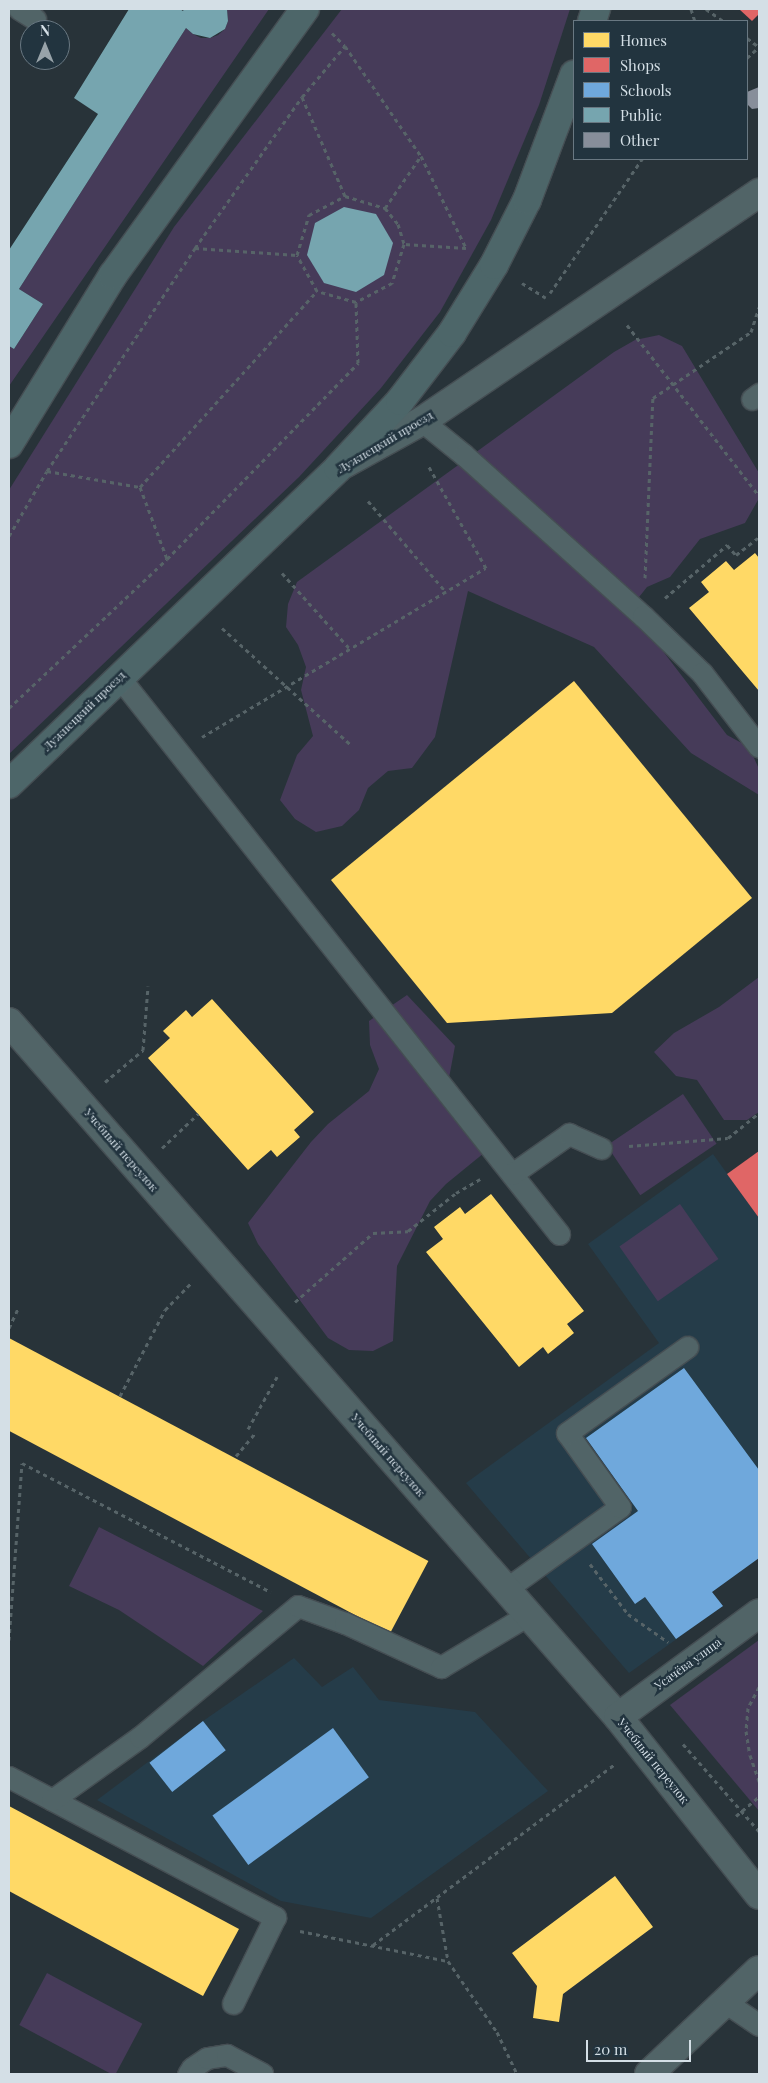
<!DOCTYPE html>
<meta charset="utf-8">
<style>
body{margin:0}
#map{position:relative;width:768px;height:2083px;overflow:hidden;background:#283339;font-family:"Playfair Display",serif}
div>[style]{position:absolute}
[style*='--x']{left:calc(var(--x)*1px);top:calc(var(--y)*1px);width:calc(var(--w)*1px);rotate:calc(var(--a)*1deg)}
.built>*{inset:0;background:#253c49}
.green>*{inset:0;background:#463b59;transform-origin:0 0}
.homes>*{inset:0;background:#ffd966;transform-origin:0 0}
.shops>*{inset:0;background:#e06666}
.schools>*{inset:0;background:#6fa8dc;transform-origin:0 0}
.public>*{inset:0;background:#76a5af}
.building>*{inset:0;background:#878e9a}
.path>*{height:3px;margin-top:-1.5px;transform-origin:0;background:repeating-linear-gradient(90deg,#576468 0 4px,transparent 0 8px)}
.roads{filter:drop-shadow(1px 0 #454e53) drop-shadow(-1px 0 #454e53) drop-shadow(0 1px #454e53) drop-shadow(0 -1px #454e53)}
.service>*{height:21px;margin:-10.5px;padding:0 10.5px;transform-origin:10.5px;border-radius:10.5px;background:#516467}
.minor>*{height:28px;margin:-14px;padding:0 14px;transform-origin:14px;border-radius:14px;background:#516467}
.tertiary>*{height:28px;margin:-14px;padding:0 14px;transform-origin:14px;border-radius:14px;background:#516467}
.secondary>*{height:28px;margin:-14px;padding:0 14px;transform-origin:14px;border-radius:14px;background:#4d6669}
span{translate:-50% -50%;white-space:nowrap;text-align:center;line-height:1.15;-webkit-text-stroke:5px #22343f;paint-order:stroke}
.street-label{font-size:12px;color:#d4dfe6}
.frame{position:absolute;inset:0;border:10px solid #d4dfe6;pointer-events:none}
.legend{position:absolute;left:573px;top:20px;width:175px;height:140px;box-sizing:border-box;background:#22343f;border:1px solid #697882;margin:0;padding:6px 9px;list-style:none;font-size:15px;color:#d4dfe6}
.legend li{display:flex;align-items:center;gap:10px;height:25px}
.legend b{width:25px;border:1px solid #697882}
.north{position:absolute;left:20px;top:20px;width:50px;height:50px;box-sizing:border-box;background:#22343f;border:1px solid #697882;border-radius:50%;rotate:0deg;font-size:14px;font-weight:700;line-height:20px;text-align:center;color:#d4dfe6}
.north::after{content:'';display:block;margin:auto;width:18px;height:22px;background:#98a3a9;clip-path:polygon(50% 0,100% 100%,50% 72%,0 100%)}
.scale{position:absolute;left:586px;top:2040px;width:105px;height:22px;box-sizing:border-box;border:2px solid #d4dfe6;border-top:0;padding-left:6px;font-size:15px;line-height:18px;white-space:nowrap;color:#d4dfe6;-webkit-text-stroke:4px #22343f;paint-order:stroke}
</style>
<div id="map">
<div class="built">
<i style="clip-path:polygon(713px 1154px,759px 1218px,759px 1558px,712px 1592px,723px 1606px,629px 1673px,466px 1483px,659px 1343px,588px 1244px)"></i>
<i style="clip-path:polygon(294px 1658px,322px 1687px,353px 1667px,379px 1700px,475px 1712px,548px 1791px,371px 1918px,281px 1901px,97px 1800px,203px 1721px)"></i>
</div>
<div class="green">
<i style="clip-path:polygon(227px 9px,269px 9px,9px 386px,9px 346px,14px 349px,43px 304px,19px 289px,186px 28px,193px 34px,201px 38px,210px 38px,218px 35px,225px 29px,228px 21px)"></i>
<i style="clip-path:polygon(342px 9px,570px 9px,539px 105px,491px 220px,440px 312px,381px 388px,299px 477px,9px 754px,9px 490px,174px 227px)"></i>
<i style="clip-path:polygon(659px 335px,682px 346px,759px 473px,758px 500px,745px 523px,700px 539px,670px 577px,647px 587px,632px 606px,659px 646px,727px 735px,749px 747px,759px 769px,759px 795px,691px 753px,594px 647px,468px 591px,435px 737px,412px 768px,388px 771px,368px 788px,359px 810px,342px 826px,316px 832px,295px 819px,280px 800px,297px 755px,313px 736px,301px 690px,306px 667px,298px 645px,286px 627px,288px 604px,297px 582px,614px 352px,635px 340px)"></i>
<i style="clip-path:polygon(759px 977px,759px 1112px,747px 1120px,724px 1120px,697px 1080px,676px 1076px,654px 1052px,674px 1033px,719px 1007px)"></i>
<i style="clip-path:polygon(407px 995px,455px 1046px,449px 1078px,495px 1144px,446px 1184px,430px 1201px,397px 1266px,393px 1341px,373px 1351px,349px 1350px,328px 1338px,258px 1244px,248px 1223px,311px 1142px,328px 1124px,369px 1091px,379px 1069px,370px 1045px,369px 1021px)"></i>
<i style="left:683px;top:1094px;width:60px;height:92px;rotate:56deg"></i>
<i style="left:680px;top:1204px;width:67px;height:74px;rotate:55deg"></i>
<i style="clip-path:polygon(99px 1527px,263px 1611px,203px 1666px,119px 1610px,69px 1586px)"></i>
<i style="clip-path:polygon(759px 1640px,759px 1811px,670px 1705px)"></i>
<i style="left:47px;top:1973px;width:108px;height:59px;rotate:28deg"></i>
</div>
<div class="homes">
<i style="clip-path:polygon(755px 553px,759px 558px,759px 691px,689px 608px,709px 592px,701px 582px,726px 561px,734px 570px)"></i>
<i style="clip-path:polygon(574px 681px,752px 898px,612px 1013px,447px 1023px,331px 880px)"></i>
<i style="clip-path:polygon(212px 999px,314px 1112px,294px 1130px,300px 1137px,277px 1157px,271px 1150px,248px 1170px,148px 1058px,170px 1038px,163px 1031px,186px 1010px,192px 1017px)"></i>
<i style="clip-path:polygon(491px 1194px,584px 1311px,567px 1324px,574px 1333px,548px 1354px,543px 1347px,519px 1367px,426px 1252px,443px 1239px,434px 1227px,460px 1207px,465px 1214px)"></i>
<i style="left:9px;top:1338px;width:475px;height:82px;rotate:28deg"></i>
<i style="clip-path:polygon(9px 1806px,239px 1929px,203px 1996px,9px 1891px)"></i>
<i style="clip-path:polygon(615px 1876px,653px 1927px,563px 1994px,559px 2022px,533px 2018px,537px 1986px,512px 1953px)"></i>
</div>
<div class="shops">
<i style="clip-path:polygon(739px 9px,759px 9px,759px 14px,752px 21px)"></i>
<i style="clip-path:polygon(759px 1151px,759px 1218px,727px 1174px)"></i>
</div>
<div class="schools">
<i style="clip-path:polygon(684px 1368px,759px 1470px,759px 1558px,712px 1592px,723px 1606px,676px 1639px,645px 1597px,635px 1604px,592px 1544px,638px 1511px,586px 1438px)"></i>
<i style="left:203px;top:1721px;width:37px;height:68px;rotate:52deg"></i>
<i style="left:333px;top:1728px;width:61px;height:149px;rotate:54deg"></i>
</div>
<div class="public">
<i style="clip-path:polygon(129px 9px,180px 9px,183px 11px,184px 9px,227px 9px,228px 21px,225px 29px,210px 38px,193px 34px,186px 28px,19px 289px,43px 304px,14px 349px,9px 346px,9px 250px,98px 114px,74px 98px)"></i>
<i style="clip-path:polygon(344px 207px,376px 214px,393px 243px,384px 275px,356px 292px,324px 283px,307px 255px,315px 223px)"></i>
</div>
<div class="building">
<i style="clip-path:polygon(759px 87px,759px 108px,752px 109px,747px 104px,747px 92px)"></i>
</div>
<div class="path">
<i style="--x:691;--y:9;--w:13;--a:72"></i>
<i style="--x:706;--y:9;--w:21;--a:35"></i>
<i style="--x:332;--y:33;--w:18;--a:45"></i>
<i style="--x:747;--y:38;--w:15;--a:37"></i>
<i style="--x:747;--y:58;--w:16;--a:-43"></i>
<i style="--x:302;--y:97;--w:108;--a:66.5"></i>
<i style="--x:345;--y:196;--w:42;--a:16.7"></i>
<i style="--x:385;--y:208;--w:21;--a:51"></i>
<i style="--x:398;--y:224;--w:21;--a:73"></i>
<i style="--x:404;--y:244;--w:41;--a:107.1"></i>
<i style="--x:392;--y:283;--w:41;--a:152.2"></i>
<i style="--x:356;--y:302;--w:41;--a:-164.2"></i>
<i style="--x:317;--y:291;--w:41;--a:-119.1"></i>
<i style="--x:297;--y:255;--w:42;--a:-73.3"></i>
<i style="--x:309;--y:215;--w:41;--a:-27.8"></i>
<i style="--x:385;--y:208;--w:63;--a:-55.3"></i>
<i style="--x:195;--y:248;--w:102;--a:3.9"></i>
<i style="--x:522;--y:283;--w:28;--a:32"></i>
<i style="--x:550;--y:293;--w:163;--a:-55.5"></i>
<i style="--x:627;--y:325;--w:216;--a:52.3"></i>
<i style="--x:47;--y:471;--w:94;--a:9.8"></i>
<i style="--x:140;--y:487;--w:264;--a:-47.9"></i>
<i style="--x:140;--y:487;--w:77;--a:69.4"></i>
<i style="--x:368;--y:501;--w:120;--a:49.4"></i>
<i style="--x:9;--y:536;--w:75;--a:-59.7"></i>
<i style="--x:47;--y:471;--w:268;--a:-56.4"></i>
<i style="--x:195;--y:248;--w:185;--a:-54.7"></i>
<i style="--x:302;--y:97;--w:67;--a:-49.9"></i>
<i style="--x:345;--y:46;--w:134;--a:55.4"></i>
<i style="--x:421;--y:156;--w:102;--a:63.9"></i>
<i style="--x:466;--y:248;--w:62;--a:-176.3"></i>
<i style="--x:282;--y:573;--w:102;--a:48.2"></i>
<i style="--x:645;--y:578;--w:180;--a:-87.5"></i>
<i style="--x:653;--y:398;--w:118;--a:-34"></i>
<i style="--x:751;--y:332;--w:26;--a:-72"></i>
<i style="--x:665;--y:598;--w:82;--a:-40.5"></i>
<i style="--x:727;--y:545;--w:13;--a:48"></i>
<i style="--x:736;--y:555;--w:29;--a:-38"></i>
<i style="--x:222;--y:628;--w:174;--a:42.2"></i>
<i style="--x:9;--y:708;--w:217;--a:-43.3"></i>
<i style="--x:167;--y:559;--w:274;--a:-45.7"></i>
<i style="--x:358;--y:363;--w:61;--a:-91.9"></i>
<i style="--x:202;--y:737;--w:330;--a:-30.8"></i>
<i style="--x:486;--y:568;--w:118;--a:-119.4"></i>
<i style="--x:105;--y:1082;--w:50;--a:-40.1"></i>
<i style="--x:143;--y:1050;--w:64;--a:-85.5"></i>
<i style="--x:629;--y:1146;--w:99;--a:-4.6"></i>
<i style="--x:728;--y:1138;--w:40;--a:-39"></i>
<i style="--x:162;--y:1148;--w:50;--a:-43.4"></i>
<i style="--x:295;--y:1302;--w:104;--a:-41.5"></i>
<i style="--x:373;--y:1233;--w:35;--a:-3"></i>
<i style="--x:408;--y:1231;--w:61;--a:-38.4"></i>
<i style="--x:456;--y:1193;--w:28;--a:-30"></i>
<i style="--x:9;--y:1328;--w:23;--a:-65"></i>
<i style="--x:120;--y:1396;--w:97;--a:-62.4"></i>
<i style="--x:165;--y:1310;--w:40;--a:-46"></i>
<i style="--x:248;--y:1429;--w:60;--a:-60.9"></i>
<i style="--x:236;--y:1456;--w:30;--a:-50"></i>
<i style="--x:590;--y:1564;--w:63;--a:52.8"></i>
<i style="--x:628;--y:1614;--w:49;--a:35"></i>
<i style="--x:9;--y:1640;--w:177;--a:-85.8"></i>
<i style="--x:22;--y:1463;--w:280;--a:27.4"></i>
<i style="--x:759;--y:1687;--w:24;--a:118"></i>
<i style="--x:748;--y:1708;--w:23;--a:95"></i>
<i style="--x:746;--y:1731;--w:24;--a:81"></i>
<i style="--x:750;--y:1755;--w:28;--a:71"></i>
<i style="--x:683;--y:1744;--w:116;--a:48.9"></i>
<i style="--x:736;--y:1816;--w:30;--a:-40"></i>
<i style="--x:437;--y:1898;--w:64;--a:80.1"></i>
<i style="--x:300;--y:1931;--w:151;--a:11.5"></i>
<i style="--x:448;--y:1961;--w:86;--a:55.4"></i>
<i style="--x:497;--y:2032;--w:47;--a:64.5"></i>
<i style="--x:373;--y:1945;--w:301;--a:-36.8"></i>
</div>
<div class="roads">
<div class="service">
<i style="--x:19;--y:9;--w:19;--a:32"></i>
<i style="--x:752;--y:399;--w:9;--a:-36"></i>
<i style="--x:422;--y:421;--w:54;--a:39"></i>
<i style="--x:464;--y:455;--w:241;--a:42"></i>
<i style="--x:643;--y:616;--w:82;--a:44"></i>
<i style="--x:702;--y:673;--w:93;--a:52.4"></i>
<i style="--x:119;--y:677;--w:710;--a:51.69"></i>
<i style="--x:512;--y:1174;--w:70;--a:-35.1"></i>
<i style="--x:569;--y:1134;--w:35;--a:24"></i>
<i style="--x:506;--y:1589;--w:140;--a:-35.7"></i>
<i style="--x:620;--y:1507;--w:91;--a:-125.6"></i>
<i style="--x:567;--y:1433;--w:148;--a:-35.6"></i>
<i style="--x:9;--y:1777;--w:301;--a:27.8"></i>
<i style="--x:275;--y:1917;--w:96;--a:116"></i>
<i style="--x:52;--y:1800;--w:108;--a:-35.6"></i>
<i style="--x:140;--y:1737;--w:205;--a:-39.7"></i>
<i style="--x:298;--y:1606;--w:50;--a:19.9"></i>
<i style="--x:345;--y:1623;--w:106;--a:24.6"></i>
<i style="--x:441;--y:1667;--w:101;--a:-30.9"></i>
<i style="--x:725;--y:2002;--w:41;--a:34.1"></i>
<i style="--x:188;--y:2074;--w:7;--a:-56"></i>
<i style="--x:192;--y:2068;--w:18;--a:-34"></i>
<i style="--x:207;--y:2058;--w:20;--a:-9"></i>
<i style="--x:227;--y:2055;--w:40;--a:28"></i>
</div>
<div class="minor">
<i style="--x:344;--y:464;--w:89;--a:-28.9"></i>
<i style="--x:422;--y:421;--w:407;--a:-34.1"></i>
<i style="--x:9;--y:1022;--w:924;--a:48.77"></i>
<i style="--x:618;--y:1717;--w:227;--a:51.6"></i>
<i style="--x:618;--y:1717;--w:175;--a:-36.4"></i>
</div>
<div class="tertiary">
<i style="--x:649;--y:2074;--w:151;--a:-43.4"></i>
</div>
<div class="secondary">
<i style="--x:592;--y:21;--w:13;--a:-72"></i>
<i style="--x:9;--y:444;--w:198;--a:-58.4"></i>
<i style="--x:113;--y:275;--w:328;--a:-54.2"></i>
<i style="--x:9;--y:784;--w:456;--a:-43.8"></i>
<i style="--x:338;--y:468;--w:91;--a:-47.2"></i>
<i style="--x:400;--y:401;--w:86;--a:-52.6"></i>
<i style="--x:452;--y:333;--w:80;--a:-58.3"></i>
<i style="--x:494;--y:265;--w:73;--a:-63.1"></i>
<i style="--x:527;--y:200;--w:134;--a:-69.4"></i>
</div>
</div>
<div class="street-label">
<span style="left:385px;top:442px;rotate:-31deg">Лужнецкий проезд</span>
<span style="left:84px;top:711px;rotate:-44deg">Лужнецкий проезд</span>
<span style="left:121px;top:1150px;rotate:49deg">Учебный переулок</span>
<span style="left:388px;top:1455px;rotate:49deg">Учебный переулок</span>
<span style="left:688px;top:1664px;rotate:-36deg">Усачёва улица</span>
<span style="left:653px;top:1761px;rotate:51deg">Учебный переулок</span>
</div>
<div class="frame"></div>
<ul class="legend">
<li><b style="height:14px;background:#ffd966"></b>Homes</li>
<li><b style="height:14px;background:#e06666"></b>Shops</li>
<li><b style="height:14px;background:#6fa8dc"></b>Schools</li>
<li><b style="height:14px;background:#76a5af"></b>Public</li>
<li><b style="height:14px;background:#878e9a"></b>Other</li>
</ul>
<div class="north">N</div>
<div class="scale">20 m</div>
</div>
